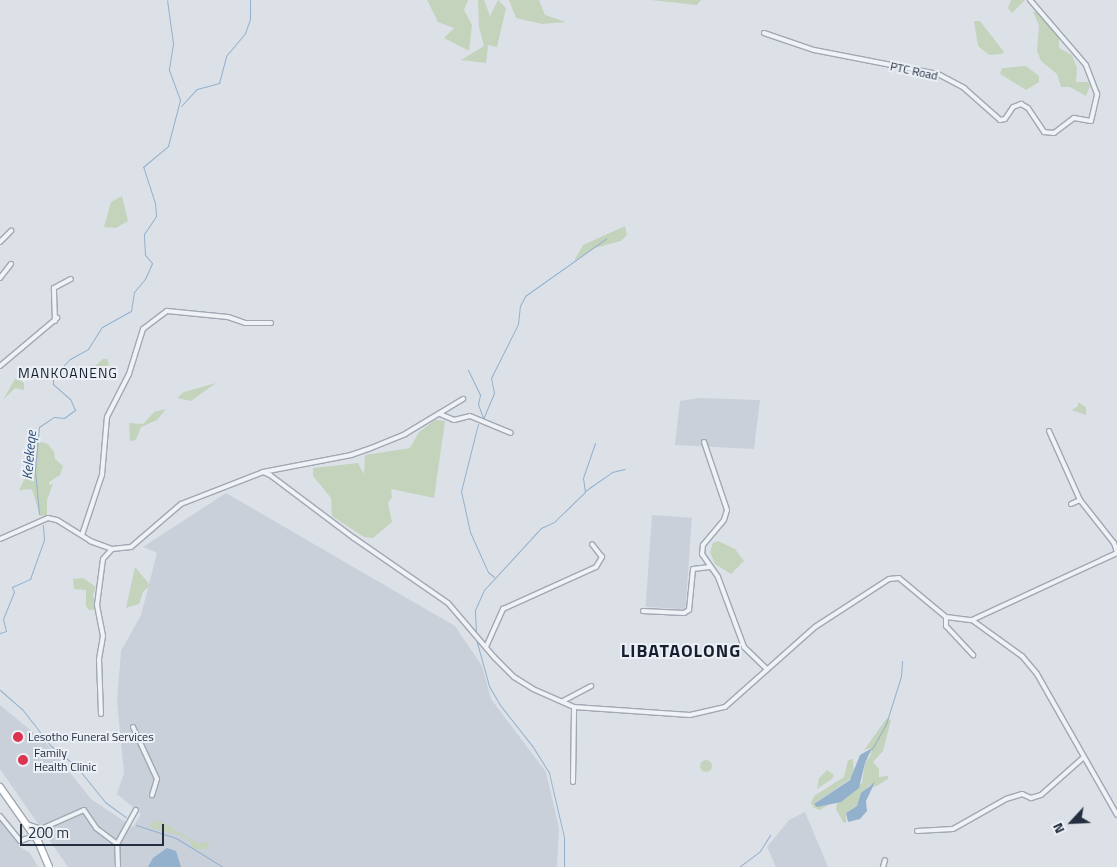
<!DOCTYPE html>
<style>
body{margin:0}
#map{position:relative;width:1117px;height:867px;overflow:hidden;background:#dce1e8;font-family:"Titillium Web",sans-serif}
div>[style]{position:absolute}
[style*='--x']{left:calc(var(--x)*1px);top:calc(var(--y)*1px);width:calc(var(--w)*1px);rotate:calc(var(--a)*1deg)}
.built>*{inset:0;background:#cad0da;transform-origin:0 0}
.green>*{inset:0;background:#c3d3bc}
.round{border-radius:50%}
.water>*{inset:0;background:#93b0cc}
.stream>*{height:1px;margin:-0.5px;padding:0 0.5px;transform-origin:0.5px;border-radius:0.5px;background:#93b0cc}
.roads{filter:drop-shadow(1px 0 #a1a8b2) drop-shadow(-1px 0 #a1a8b2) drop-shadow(0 1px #a1a8b2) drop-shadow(0 -1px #a1a8b2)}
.street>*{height:4px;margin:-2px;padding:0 2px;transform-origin:2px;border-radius:2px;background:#eff2f6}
.primary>*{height:6px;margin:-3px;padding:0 3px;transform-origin:3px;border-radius:3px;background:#fff}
.dots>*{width:14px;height:14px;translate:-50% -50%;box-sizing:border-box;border:2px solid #ecf0f6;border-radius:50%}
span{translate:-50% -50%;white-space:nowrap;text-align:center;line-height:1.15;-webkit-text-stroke:4px #ecf0f6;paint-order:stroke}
.street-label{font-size:12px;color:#242f40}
.poi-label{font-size:12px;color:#242f40}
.left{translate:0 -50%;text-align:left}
.neighbourhood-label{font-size:14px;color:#172030;letter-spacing:1px}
.water-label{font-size:14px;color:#2b4f77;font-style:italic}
.district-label{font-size:18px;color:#172030;font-weight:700;letter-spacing:1px}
.north{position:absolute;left:1047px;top:797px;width:50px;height:50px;-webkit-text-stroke:4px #ecf0f6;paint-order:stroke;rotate:245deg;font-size:14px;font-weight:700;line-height:20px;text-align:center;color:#242f40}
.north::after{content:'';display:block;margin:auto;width:18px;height:22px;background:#242f40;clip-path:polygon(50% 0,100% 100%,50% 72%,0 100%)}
.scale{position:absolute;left:20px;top:824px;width:144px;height:22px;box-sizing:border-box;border:2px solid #242f40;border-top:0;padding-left:6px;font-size:15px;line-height:18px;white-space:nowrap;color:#242f40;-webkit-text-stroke:4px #ecf0f6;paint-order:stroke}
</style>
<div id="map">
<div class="built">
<i style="clip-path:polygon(700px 398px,760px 400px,754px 449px,675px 445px,680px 401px)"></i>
<i style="clip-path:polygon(226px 493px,455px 626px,482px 666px,491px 699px,546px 772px,559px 828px,557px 867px,68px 867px,0 769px,0 705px,47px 744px,91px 799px,133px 827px,141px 814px,117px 794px,124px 773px,117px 701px,121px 651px,141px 615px,157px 553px,143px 547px)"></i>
<i style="left:652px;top:515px;width:40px;height:92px;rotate:4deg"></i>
<i style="clip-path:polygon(805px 812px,828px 867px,776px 867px,767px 847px,789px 820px)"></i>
<i style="clip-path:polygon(0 818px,20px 847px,30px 853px,38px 867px,0 867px)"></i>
</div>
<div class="green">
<i style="clip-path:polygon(427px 0,468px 0,464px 10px,472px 25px,469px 51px,444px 38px,454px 28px,438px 22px)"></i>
<i style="clip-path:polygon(478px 0,484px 0,490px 16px,498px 0,506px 8px,497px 47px,488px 45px,486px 63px,461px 60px,484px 46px,479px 27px)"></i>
<i style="clip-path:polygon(509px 0,539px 0,545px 15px,566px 22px,542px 24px,516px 18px)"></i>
<i style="clip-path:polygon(651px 0,701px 0,697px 5px)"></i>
<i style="clip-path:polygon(1011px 0,1025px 0,1012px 13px,1008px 8px)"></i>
<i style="clip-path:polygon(1033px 12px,1037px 12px,1059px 36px,1059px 48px,1072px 55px,1077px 68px,1076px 82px,1088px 82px,1090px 86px,1086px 96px,1070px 87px,1061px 87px,1057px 74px,1041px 61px,1037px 51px,1039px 25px)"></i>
<i style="clip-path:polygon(974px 21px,980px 21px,1004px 52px,1002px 54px,989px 55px,978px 46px)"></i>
<i style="clip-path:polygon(1026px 66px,1039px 76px,1039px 82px,1026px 90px,1000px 74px,1002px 68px)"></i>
<i style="clip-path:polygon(122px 196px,128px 221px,116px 228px,104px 227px,111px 202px)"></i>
<i style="clip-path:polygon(625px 226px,627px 235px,621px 241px,595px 248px,574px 261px,583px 245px)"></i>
<i style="clip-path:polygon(103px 359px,107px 359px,109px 364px,105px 370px,108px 376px,90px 375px,90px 370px)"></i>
<i style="clip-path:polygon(15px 379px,24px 382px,24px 390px,15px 388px,3px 400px)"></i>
<i style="clip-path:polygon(216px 383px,191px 401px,177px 398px,184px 392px)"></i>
<i style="clip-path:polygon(1078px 402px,1086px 407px,1086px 415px,1072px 410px,1078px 406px)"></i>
<i style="clip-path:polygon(166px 409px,157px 420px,141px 427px,136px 440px,130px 441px,129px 423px,143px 424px,154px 412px)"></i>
<i style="clip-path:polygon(435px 420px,445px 421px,434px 498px,391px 489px,392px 497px,388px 503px,392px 522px,373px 538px,364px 537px,332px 516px,331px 498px,313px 476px,313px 468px,358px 463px,364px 474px,365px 455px,410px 448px,419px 432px)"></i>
<i style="clip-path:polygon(38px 441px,48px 444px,54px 452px,55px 459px,63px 466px,60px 475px,49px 482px,49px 485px,53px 484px,47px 500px,47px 515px,40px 516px,33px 492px,31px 489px,19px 490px,28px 473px,24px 450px,33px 447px)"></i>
<i style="clip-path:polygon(718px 541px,735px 549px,744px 561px,731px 574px,715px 564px,710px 552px,713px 543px)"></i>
<i style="clip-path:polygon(135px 567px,150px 585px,143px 592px,139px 604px,126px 608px)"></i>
<i style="clip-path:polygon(83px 578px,96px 587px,93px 594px,96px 609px,89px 610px,86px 606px,86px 590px,74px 589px,73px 579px)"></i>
<i style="clip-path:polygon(887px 718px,891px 720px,883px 751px,873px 762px,879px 769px,879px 777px,888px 776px,888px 779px,873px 788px,875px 783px,868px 786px,857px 806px,846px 813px,846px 823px,843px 822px,836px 809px,837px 803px,862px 783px,865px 763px,871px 755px,870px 748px,864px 750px)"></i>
<i style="clip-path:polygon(853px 759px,854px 776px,814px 804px,817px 806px,828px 802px,828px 805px,820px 810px,814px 808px,811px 803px,814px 796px,844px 777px,848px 760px)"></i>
<i class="round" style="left:700px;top:760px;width:12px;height:12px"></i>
<i style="clip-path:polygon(827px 770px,834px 775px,832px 779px,817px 789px,819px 778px)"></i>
<i style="clip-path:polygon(159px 820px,197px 843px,208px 842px,209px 849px,192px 849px,190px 841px,180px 835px,153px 829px,149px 824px)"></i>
</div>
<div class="water">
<i style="clip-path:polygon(872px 748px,865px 763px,859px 788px,841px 802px,817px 807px,814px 804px,850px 780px,860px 755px)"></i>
<i style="clip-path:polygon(875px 782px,866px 801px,867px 811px,860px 819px,848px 822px,846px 813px,857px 806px,861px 793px)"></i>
<i style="clip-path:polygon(167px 848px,176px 851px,181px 867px,148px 867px,153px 858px)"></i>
</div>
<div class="stream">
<i style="--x:181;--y:106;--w:23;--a:-47"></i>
<i style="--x:197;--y:89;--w:23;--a:-15"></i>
<i style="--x:219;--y:83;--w:28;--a:-75"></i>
<i style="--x:226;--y:56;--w:30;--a:-50"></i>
<i style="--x:245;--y:33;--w:15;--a:-70"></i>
<i style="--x:250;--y:19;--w:19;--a:-90"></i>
<i style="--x:468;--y:370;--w:28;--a:64"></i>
<i style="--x:480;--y:395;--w:9;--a:103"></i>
<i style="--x:478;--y:404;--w:15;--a:70"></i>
<i style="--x:483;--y:419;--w:28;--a:-67"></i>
<i style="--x:494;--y:393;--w:15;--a:-101"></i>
<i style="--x:491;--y:378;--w:60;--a:-63.4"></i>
<i style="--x:518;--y:324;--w:18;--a:-84"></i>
<i style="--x:520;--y:306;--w:11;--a:-63"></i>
<i style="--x:525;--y:296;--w:100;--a:-35.3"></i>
<i style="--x:478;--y:424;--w:69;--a:104.2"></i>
<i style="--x:461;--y:491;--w:42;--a:77.6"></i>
<i style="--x:470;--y:532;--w:44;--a:65.8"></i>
<i style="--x:488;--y:572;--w:8;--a:40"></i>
<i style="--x:585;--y:491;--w:33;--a:-35"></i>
<i style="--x:612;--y:472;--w:13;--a:-13"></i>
<i style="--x:39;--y:514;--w:44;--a:-95.2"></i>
<i style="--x:35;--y:470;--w:43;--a:-84.7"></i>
<i style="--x:39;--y:427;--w:18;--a:-34"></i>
<i style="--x:54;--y:417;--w:10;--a:6"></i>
<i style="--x:64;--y:418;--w:14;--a:-36"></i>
<i style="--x:75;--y:410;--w:12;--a:-114"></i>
<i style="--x:70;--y:399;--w:23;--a:-139"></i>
<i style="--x:53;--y:384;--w:7;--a:-90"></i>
<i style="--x:53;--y:377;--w:25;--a:-47"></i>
<i style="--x:70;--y:359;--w:21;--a:-29"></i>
<i style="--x:88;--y:349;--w:26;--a:-58"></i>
<i style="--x:102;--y:327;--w:33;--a:-29"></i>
<i style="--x:131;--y:311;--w:19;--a:-81"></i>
<i style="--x:134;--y:292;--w:17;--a:-50"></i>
<i style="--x:145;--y:279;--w:17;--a:-66"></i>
<i style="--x:152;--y:263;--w:11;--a:-131"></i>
<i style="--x:145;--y:255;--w:21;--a:-93"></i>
<i style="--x:144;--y:234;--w:22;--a:-56"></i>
<i style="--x:156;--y:216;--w:13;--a:-94"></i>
<i style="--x:155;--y:203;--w:38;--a:-108"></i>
<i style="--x:143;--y:167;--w:33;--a:-40"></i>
<i style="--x:168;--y:146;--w:48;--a:-75.4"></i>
<i style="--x:180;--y:100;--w:33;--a:-110"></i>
<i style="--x:169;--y:69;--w:26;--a:-81"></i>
<i style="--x:173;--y:43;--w:43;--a:-97.9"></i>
<i style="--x:476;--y:632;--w:22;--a:-93"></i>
<i style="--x:475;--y:610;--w:22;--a:-66"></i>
<i style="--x:484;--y:590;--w:84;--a:-47.4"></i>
<i style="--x:541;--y:528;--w:14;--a:-25"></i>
<i style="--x:554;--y:522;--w:43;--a:-44.1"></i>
<i style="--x:585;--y:492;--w:14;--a:-98"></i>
<i style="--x:583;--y:478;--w:37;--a:-71"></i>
<i style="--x:0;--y:633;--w:6;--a:-18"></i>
<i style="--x:6;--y:631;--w:12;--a:-104"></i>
<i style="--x:3;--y:619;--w:29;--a:-68"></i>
<i style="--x:14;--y:592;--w:5;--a:-112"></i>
<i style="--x:12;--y:587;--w:20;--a:-24"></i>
<i style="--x:30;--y:579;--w:41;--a:-70.3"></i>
<i style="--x:44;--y:540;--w:15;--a:-94"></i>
<i style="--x:476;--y:639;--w:49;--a:74.5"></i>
<i style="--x:489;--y:686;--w:22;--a:60"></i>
<i style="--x:500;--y:705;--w:53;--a:51.8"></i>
<i style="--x:533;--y:747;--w:31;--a:58"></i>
<i style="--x:549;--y:773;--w:66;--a:76.8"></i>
<i style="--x:564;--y:837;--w:30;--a:90"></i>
<i style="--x:0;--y:690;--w:29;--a:41"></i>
<i style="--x:22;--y:709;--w:46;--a:52.1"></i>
<i style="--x:50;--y:745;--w:33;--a:39"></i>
<i style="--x:76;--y:766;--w:46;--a:51.1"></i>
<i style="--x:105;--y:802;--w:26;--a:36"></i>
<i style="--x:872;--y:749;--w:29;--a:-61"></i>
<i style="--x:886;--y:724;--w:50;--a:-72.6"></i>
<i style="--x:901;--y:676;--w:15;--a:-86"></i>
<i style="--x:136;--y:825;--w:42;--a:18"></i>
<i style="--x:176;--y:838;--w:55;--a:31.7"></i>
<i style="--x:739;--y:867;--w:26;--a:-37"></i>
<i style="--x:760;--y:851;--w:19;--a:-58"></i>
</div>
<div class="roads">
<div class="street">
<i style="--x:764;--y:33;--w:53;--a:18.8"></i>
<i style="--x:814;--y:50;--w:126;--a:11"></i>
<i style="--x:938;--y:74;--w:30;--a:28"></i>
<i style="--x:964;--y:88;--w:48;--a:41.6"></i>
<i style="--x:1000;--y:120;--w:5;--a:-11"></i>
<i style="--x:1005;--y:119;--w:14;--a:-56"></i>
<i style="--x:1013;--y:107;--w:9;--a:-21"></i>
<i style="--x:1021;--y:104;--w:8;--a:30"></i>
<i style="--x:1028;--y:108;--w:29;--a:56"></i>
<i style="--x:1044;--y:132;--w:10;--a:6"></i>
<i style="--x:1054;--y:133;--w:25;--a:-37"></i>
<i style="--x:1074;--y:118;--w:17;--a:10"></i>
<i style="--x:1091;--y:121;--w:28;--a:-77"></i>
<i style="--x:1097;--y:94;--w:31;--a:-111"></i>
<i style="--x:1086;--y:65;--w:86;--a:-130.7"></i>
<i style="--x:0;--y:242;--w:16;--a:-45"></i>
<i style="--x:0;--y:278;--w:18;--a:-52"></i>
<i style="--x:55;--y:321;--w:33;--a:-92"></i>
<i style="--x:54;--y:288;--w:19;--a:-28"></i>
<i style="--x:0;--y:366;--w:75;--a:-40.1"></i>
<i style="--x:440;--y:414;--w:15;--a:23"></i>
<i style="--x:454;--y:420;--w:16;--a:-14"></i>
<i style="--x:470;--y:416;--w:44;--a:22.5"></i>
<i style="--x:1049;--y:431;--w:76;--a:65.8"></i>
<i style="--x:704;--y:442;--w:72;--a:71.3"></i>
<i style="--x:727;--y:510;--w:10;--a:107"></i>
<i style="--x:724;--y:520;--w:33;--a:130"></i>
<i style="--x:703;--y:545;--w:9;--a:96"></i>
<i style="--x:702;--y:554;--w:28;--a:55"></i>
<i style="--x:718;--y:577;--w:75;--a:69.6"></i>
<i style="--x:744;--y:647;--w:32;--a:44"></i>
<i style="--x:263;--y:472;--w:90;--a:-10.9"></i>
<i style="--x:351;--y:455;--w:21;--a:-19"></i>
<i style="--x:371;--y:448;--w:37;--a:-22"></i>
<i style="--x:405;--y:434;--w:68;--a:-31.1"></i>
<i style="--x:1071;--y:504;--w:10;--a:-24"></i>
<i style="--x:1080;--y:500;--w:55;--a:51.7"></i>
<i style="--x:1114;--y:543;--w:9;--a:72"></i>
<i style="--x:82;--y:535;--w:63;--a:-71.6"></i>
<i style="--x:102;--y:475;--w:58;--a:-85.1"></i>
<i style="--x:107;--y:417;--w:48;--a:-62.9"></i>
<i style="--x:129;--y:374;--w:47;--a:-72.7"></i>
<i style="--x:143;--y:329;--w:30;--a:-37"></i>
<i style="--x:167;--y:311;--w:61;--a:5.6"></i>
<i style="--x:228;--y:317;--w:18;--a:19"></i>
<i style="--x:245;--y:323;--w:26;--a:0"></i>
<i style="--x:0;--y:539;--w:52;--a:-23.6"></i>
<i style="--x:48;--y:518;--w:9;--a:13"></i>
<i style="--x:57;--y:520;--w:39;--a:32"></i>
<i style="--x:90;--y:541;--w:23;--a:20"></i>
<i style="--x:112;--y:549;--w:19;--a:-6"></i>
<i style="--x:131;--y:547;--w:66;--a:-40.7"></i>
<i style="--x:181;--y:504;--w:88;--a:-21.3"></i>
<i style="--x:263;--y:472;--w:8;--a:23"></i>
<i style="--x:270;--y:475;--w:105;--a:36.9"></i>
<i style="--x:354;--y:538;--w:114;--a:34.7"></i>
<i style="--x:448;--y:603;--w:71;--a:49.6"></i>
<i style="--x:494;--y:657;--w:28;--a:45"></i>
<i style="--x:514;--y:677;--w:22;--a:32"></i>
<i style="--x:533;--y:689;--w:45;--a:23.7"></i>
<i style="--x:574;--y:707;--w:116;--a:3.9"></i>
<i style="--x:690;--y:715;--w:36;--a:-13"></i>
<i style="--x:725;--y:707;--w:120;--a:-41.6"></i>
<i style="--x:815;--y:627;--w:88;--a:-33"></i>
<i style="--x:889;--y:579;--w:10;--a:-6"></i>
<i style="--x:899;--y:578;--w:61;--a:39.7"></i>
<i style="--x:946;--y:617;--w:26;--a:7"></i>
<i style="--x:972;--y:620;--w:160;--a:-24.8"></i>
<i style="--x:643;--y:611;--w:41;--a:2.8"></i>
<i style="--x:684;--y:613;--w:6;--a:-31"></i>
<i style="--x:689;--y:610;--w:41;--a:-84.4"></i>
<i style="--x:693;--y:569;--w:17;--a:-7"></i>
<i style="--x:946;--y:617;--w:9;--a:90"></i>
<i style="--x:946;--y:626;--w:40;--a:47"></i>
<i style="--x:972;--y:620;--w:62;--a:35.8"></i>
<i style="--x:1022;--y:656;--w:23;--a:50"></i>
<i style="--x:1037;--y:674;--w:162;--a:60.4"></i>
<i style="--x:486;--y:647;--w:42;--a:-65.9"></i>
<i style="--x:503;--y:609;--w:102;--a:-24.3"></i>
<i style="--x:596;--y:567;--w:12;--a:-59"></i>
<i style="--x:602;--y:557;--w:16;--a:-128"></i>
<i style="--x:563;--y:701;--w:32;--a:-28"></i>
<i style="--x:101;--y:714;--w:55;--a:-92.1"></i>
<i style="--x:99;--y:659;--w:23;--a:-80"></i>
<i style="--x:103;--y:636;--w:32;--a:-101"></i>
<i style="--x:97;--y:605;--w:46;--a:-82.6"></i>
<i style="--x:103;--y:559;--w:13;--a:-48"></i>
<i style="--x:133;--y:727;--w:57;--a:65.2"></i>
<i style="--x:157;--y:779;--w:17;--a:107"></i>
<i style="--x:573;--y:782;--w:75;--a:-89.2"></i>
<i style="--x:0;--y:816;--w:32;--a:51"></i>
<i style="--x:20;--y:841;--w:15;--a:-20"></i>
<i style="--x:26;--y:824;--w:16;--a:18"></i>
<i style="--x:41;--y:829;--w:47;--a:-23.8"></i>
<i style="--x:84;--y:810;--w:22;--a:56"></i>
<i style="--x:96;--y:828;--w:26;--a:37"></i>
<i style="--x:917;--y:831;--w:36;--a:-3"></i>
<i style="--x:953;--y:829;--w:61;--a:-29.5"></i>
<i style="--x:1006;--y:799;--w:17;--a:-17"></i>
<i style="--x:1022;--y:794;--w:10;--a:24"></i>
<i style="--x:1031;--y:798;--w:10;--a:-17"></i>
<i style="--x:1041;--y:795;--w:57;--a:-41.5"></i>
<i style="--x:118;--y:867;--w:23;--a:-92"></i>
<i style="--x:117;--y:844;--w:39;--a:-61"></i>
<i style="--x:883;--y:867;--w:7;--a:-74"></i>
</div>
<div class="primary">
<i style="--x:0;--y:787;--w:66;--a:54.9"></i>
<i style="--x:38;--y:841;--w:28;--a:67"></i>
</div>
</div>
<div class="dots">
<i style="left:18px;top:737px;background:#db3350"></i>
<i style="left:23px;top:760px;background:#db3350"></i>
</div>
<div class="street-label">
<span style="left:914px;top:71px;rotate:12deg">PTC Road</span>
</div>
<div class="poi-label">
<span class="left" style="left:28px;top:737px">Lesotho Funeral Services</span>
<span class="left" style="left:34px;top:760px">Family<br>Health Clinic</span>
</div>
<div class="neighbourhood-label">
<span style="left:68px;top:373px">MANKOANENG</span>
</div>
<div class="water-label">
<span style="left:29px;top:455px;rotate:-85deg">Kelekeqe</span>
</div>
<div class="district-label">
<span style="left:681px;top:651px">LIBATAOLONG</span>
</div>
<div class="north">N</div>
<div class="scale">200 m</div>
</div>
